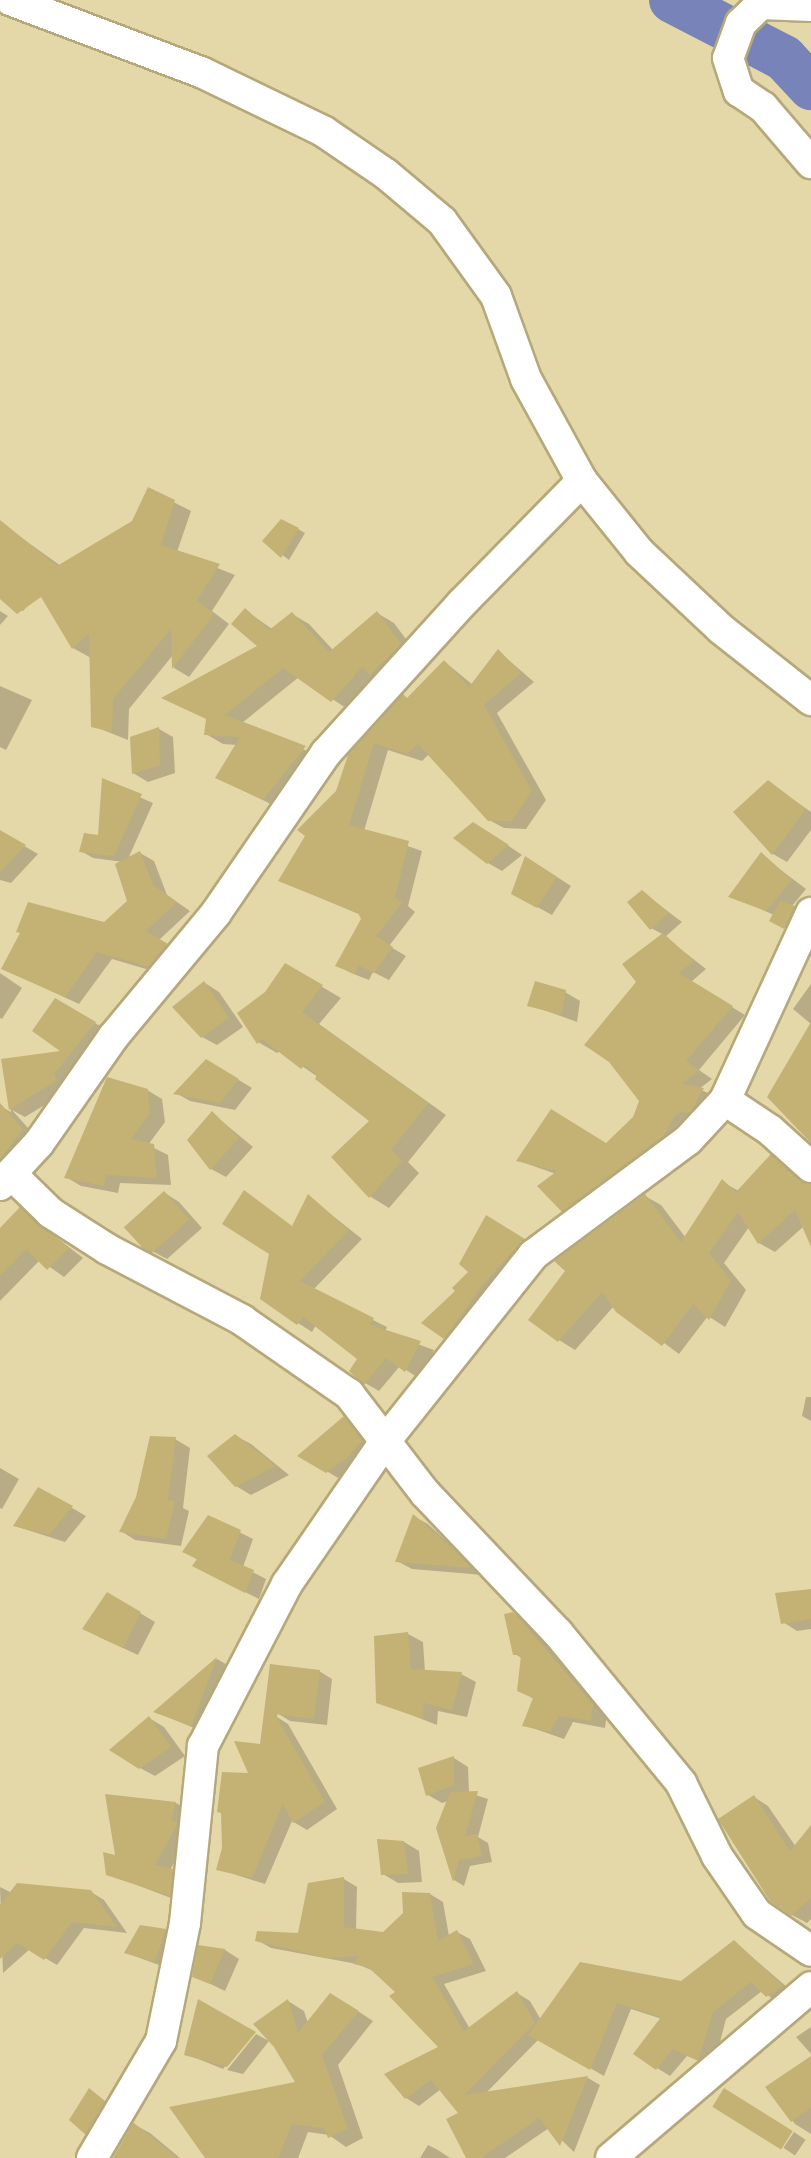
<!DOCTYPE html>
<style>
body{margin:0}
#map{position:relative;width:811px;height:2158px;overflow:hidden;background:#e5d8a8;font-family:"Public Sans",sans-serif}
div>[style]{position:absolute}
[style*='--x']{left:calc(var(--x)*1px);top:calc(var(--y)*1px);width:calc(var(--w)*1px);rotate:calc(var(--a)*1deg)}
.shadow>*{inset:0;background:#0003;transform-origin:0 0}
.river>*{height:46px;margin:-23px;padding:0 23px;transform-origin:23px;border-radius:23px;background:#7783b9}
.building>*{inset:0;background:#c3b274;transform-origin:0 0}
.roads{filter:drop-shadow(2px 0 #b5a87a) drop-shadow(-2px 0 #b5a87a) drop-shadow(0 2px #b5a87a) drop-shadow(0 -2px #b5a87a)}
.minor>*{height:30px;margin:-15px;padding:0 15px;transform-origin:15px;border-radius:15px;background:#fff}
span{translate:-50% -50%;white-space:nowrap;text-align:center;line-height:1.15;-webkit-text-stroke:6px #fef9e6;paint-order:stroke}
</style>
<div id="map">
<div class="shadow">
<i style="clip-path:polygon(148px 489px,191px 511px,177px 552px,235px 575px,212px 611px,229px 624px,189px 677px,174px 668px,173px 655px,129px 709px,128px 740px,93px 726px,91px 658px,73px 648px,40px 592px,23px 611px,0 596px,0 534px,5px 526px,61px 566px,134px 522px)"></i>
<i style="clip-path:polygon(298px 529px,305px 533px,289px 560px,264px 541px)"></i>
<i style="clip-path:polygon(245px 610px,272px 629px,292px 614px,309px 624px,333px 650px,377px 613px,394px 623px,417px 654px,349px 710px,299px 677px,242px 723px,321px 757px,281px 809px,234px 786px,237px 745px,223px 744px,206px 734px,260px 647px)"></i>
<i style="clip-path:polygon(0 611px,8px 616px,0 625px)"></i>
<i style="clip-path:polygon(498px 651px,534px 682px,497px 713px,546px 800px,526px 829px,504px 828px,489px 820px,429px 754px,422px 761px,388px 750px,364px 831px,422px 851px,408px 906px,415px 912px,389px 946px,406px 956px,389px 980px,373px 972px,369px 980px,351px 973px,337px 965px,363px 919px,361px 915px,280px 881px,404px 696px,408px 699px,445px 662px,473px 685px)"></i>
<i style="clip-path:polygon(0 686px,32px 700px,6px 750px,0 747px)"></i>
<i style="clip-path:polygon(159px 729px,173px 737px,175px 773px,148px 782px,133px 773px)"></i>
<i style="clip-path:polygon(103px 781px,153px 803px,128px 859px,140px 853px,154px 861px,167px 895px,190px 911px,159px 940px,180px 953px,163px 974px,112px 959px,79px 1004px,3px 969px,104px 924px,129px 902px,123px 862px,93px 858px,81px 851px,99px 837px)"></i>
<i style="clip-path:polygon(768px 782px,811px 812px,811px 830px,787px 862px,773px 854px,735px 812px)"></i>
<i style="clip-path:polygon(0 832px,38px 854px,11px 883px,0 880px)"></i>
<i style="clip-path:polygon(488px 832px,522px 855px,502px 871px,488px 863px)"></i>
<i style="clip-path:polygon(761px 855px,806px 889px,792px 906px,801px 911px,792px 932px,772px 920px,774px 915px,731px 896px)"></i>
<i style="clip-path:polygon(540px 866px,571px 886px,552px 915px,528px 902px)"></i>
<i style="clip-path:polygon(642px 892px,682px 922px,665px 937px,706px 969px,691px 982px,745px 1015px,699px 1070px,712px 1079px,699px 1089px,717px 1097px,577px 1219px,563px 1210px,556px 1174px,519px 1161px,607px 1145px,634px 1118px,641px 1101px,638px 982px,664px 935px,651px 928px)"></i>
<i style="clip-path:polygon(285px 965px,341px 998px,319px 1024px,446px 1115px,408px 1162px,419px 1173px,389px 1208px,371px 1197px,334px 1157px,372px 1120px,318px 1077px,280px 1051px,277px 1053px,258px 1042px,266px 993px)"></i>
<i style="clip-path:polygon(0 973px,22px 988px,2px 1019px,0 1018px)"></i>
<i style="clip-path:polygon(205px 983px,219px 992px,243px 1027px,217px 1045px,202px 1037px)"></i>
<i style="clip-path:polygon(811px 984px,811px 1024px,793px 1009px)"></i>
<i style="clip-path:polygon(565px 992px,580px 1001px,577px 1022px,530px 1005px)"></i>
<i style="clip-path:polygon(55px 1000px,109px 1031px,71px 1089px,25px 1117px,12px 1110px,37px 1138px,0 1170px,0 1106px,11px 1112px,3px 1060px,65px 1052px)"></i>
<i style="clip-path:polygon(207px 1061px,252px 1088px,235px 1110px,190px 1101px,176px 1093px)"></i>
<i style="clip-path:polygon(147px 1090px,162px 1099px,165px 1122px,148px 1145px,168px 1155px,171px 1185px,120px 1183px,118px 1193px,81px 1186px,66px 1177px)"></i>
<i style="clip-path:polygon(212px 1113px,253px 1147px,226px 1177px,211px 1169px)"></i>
<i style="clip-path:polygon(771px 1157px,811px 1184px,811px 1244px,803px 1227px,775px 1252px,759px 1243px,749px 1227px,724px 1263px,746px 1290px,725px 1327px,708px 1316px,679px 1354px,614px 1306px,575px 1350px,559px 1340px,645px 1196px,661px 1205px,686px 1238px,722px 1182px,739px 1191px)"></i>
<i style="clip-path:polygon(245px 1192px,298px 1233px,309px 1197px,362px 1239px,313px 1290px,387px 1327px,385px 1332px,434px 1350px,420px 1379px,400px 1366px,379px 1391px,365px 1383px,359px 1359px,316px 1325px,312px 1332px,298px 1323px)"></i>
<i style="clip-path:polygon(165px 1193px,179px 1202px,202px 1228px,167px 1259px,152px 1251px)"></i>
<i style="clip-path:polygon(21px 1210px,83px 1258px,64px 1277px,40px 1260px,0 1301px,0 1231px)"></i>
<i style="clip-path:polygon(501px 1226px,538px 1249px,460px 1346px,445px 1337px,458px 1292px)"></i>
<i style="clip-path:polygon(806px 1397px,811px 1397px,811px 1421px,802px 1416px)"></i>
<i style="clip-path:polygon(344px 1418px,372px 1447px,338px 1478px,300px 1455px)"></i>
<i style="clip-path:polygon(236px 1436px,251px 1444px,289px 1475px,251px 1495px,236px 1486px)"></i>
<i style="clip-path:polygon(175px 1439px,190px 1448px,183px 1508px,189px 1511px,181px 1546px,135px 1540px,121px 1531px)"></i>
<i style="clip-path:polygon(0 1468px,19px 1479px,2px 1509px,0 1508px)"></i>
<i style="clip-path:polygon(39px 1489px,86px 1516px,65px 1542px,15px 1526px)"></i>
<i style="clip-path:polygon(413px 1516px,428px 1524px,483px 1575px,412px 1569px,397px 1561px)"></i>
<i style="clip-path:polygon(209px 1517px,253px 1539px,243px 1567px,266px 1579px,259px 1599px,207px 1573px,198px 1560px,184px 1552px)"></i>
<i style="clip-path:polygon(811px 1591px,811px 1629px,797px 1631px,783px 1622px)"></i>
<i style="clip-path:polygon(108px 1594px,155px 1622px,138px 1655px,99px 1637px)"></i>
<i style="clip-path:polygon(513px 1613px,527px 1622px,607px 1713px,605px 1728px,573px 1722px,564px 1739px,524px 1725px,534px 1699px,518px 1690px,523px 1659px,515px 1654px)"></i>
<i style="clip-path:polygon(408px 1634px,423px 1642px,425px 1672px,461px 1674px,476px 1682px,467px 1717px,438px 1711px,437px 1725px,378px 1702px)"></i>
<i style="clip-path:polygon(217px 1659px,231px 1667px,206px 1733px,156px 1712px)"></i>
<i style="clip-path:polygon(271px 1666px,319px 1671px,332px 1679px,327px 1725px,290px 1721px,277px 1713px,277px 1717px,288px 1724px,337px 1809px,307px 1830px,292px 1821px,265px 1884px,218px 1869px,261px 1746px)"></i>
<i style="clip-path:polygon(149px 1718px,164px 1727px,185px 1756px,155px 1776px,140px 1768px)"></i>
<i style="clip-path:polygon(454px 1758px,468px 1767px,469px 1793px,488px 1799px,478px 1837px,488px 1843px,492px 1862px,470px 1866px,464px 1886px,454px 1880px,438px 1828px,448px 1801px,442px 1803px,428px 1795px)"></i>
<i style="clip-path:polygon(107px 1796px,176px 1803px,190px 1811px,191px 1832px,170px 1870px,186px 1879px,184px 1903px,108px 1874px,117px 1857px)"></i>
<i style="clip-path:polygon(754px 1797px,768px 1806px,796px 1847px,811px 1828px,811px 1919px,807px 1923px,792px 1915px)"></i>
<i style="clip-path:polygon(404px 1842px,419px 1851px,422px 1882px,398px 1883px,383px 1874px)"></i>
<i style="clip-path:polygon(344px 1879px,357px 1887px,356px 1930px,383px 1934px,430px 1894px,443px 1902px,449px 1936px,457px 1932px,470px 1939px,486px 1971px,444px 1984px,470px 2029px,517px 1993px,530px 2001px,541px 2020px,681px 1983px,735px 1942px,795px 1994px,780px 2004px,762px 1991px,726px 2019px,714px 2065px,687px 2056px,670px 2076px,657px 2068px,662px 2019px,631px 2009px,604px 2076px,539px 2039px,486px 2093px,588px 2078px,600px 2085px,574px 2152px,549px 2128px,505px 2158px,468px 2158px,461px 2114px,441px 2089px,419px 2106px,406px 2098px,440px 2047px,398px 1993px,376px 1972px,357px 1964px,271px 1948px,257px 1940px,299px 1934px)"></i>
<i style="clip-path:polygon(0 1887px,12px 1893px,91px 1892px,104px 1900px,127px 1933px,84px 1928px,57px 1965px,30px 1949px,3px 1973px)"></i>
<i style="clip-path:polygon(165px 1930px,180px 1939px,170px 1969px,126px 1953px)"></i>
<i style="clip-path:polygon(200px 1947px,225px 1950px,239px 1959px,225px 1991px,194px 1976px)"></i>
<i style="clip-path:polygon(288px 2001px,304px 2011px,308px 2023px,347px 2004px,373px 2021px,338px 2065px,363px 2138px,346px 2147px,329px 2135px,308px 2132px,298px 2158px,207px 2158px,297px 2083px)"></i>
<i style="clip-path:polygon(811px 2027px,811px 2054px,796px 2037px)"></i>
<i style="clip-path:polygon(253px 2032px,223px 2069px,186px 2054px)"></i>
<i style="clip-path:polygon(256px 2034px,269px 2041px,243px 2074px,227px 2070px)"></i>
<i style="clip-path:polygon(811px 2058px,811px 2134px,795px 2124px,767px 2088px)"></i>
<i style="clip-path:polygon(89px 2091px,119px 2111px,101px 2141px,87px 2133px)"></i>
<i style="clip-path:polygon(135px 2125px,150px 2133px,180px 2158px,117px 2158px)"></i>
<i style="left:794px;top:2132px;width:14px;height:19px;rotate:34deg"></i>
<i style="clip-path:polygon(428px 2145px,438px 2150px,450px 2158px,420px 2158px)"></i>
</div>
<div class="river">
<i style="--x:672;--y:0;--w:126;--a:27.4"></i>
<i style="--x:784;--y:58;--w:40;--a:47"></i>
</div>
<div class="building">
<i style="clip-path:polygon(148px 487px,175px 500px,161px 545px,220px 564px,197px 600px,214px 614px,172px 669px,171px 629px,113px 699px,112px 732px,91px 727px,89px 634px,72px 649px,41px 597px,17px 614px,0 599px,0 520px,57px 566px,132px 521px)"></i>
<i style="clip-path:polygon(281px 519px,299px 528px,281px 558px,262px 541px)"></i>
<i style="clip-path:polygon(245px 608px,269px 630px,292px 612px,329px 652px,377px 611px,401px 644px,370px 675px,362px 667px,331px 702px,283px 668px,225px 715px,306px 746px,263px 800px,215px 778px,240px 737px,204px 735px,206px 719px,161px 698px,257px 646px,231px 624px)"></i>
<i style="clip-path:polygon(498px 649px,521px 673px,484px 705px,532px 791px,512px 821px,488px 821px,418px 744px,407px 754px,374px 743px,349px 825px,409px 841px,395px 897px,402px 903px,376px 936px,393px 947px,374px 973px,358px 965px,355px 974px,335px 966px,361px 919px,358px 913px,278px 881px,305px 836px,297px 830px,336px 791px,348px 755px,403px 694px,407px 698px,444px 660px,469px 687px)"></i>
<i style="clip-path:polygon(159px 727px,160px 765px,132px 774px,130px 737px)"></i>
<i style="clip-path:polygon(102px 778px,142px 794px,114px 856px,79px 852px,84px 833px,98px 835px)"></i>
<i style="clip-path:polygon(768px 780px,806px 809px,772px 855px,733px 812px)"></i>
<i style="clip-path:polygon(473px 822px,509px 845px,487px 864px,453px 838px)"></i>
<i style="clip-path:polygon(0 830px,26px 845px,0 872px)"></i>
<i style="clip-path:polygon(140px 851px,153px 885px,177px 902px,146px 931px,168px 944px,149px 967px,97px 952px,65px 997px,1px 969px,20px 933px,16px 932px,28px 902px,104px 922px,127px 901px,115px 864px)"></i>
<i style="clip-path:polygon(761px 852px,792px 880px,766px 911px,728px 897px)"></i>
<i style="clip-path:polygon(525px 856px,557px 877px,537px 908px,511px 894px)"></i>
<i style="clip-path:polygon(642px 890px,669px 913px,650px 930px,627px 902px)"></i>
<i style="clip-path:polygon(780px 901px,795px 906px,784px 929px,769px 921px)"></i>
<i style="clip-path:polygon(663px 933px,694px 961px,679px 973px,733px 1006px,686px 1061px,699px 1070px,682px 1084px,704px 1088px,690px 1112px,677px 1113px,663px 1136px,562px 1212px,537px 1186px,557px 1171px,516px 1161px,551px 1109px,606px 1143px,633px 1117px,639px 1101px,609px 1062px,584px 1045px,636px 982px,622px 964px)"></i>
<i style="clip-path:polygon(285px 963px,323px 985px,302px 1012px,428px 1103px,391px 1150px,402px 1161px,369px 1198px,331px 1157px,369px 1121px,315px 1079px,317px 1075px,305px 1065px,301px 1069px,262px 1039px,257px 1044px,237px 1013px,265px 992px)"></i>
<i style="clip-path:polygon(204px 981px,229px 1018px,201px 1038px,172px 1007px)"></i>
<i style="clip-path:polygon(535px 981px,566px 990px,562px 1015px,527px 1006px)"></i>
<i style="clip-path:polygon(55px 998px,96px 1022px,54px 1074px,57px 1080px,9px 1110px,1px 1059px,60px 1051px,32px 1031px)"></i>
<i style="clip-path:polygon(811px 1022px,811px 1143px,767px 1097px)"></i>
<i style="clip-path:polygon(206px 1059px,239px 1079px,220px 1103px,173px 1094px)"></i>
<i style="clip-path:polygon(107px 1077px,148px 1089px,150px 1113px,131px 1139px,154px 1144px,157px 1178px,106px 1175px,104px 1186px,64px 1178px)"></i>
<i style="clip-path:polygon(0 1103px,23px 1129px,0 1159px)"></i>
<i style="clip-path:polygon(212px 1111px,239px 1138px,210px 1170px,187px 1140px)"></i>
<i style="clip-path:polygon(771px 1154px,799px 1180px,811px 1184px,811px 1247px,795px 1210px,758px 1244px,738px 1212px,709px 1253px,731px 1280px,709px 1320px,693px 1304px,662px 1346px,616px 1312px,602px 1292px,558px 1342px,528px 1320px,565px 1271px,554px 1261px,645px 1194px,681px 1242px,722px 1179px,736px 1192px)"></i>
<i style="clip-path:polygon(244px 1190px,292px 1226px,308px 1194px,349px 1230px,300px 1281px,374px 1318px,370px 1325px,421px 1341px,405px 1372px,386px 1358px,364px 1385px,349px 1371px,357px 1359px,303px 1317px,297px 1325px,260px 1299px,269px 1254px,222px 1224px)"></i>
<i style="left:164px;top:1191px;width:38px;height:54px;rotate:48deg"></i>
<i style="clip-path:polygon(20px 1207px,69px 1248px,47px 1270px,26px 1249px,0 1276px,0 1228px)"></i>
<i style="clip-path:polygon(486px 1215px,525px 1239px,483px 1284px,444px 1339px,421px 1323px,455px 1291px,452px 1288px,468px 1272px,459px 1264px)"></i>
<i style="clip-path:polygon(344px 1416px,362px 1440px,349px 1456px,326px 1473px,297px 1456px)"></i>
<i style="clip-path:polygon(235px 1434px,276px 1466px,235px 1487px,207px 1456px)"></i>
<i style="clip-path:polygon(150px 1436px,176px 1437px,168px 1500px,175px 1501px,166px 1539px,119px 1532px,136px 1497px)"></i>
<i style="clip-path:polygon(38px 1487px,73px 1506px,49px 1535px,13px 1526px)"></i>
<i style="clip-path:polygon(413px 1514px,459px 1554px,472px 1568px,395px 1562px)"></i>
<i style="clip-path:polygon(208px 1515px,241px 1530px,230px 1560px,254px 1570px,245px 1593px,192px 1566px,197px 1559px,182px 1552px)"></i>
<i style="clip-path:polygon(811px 1589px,811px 1619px,781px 1624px,775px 1593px)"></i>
<i style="clip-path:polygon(107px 1592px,141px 1612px,123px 1648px,82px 1629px)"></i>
<i style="clip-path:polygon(513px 1612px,593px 1704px,591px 1721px,559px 1716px,550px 1732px,522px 1726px,533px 1698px,517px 1691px,521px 1655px,513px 1655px,504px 1614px)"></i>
<i style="clip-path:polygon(408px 1632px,411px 1669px,462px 1672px,452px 1710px,424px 1703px,423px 1719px,376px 1703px,374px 1636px)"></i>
<i style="clip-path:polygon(217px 1657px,191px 1726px,153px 1712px)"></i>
<i style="clip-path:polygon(270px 1664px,320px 1670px,314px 1719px,275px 1714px,325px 1802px,293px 1823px,283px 1804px,252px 1878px,216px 1870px,222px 1848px,221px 1813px,217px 1812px,222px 1772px,248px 1773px,234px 1741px,260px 1744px)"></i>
<i style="clip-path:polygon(149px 1716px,171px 1747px,139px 1769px,109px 1750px)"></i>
<i style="clip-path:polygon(454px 1756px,454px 1785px,426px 1796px,418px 1768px)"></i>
<i style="clip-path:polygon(478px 1791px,465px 1836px,477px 1834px,482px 1856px,459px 1860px,453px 1882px,436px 1828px,450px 1792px)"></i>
<i style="clip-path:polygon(105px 1794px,176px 1802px,171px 1820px,178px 1823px,155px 1865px,173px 1869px,170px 1896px,106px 1875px,103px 1852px,115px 1855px)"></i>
<i style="clip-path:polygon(754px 1795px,790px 1851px,811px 1825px,811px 1898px,791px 1916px,770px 1901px,718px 1819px)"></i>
<i style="clip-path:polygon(377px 1839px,404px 1841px,408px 1874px,381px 1875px)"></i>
<i style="clip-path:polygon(344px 1877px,344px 1927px,383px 1932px,403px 1913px,402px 1892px,430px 1893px,438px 1941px,457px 1930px,474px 1964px,432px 1977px,464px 2031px,517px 1991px,535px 2023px,464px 2095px,588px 2076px,560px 2146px,539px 2118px,481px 2158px,466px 2158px,446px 2119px,458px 2113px,431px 2080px,405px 2099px,384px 2074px,438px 2047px,389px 1996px,395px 1992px,368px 1967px,353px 1964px,359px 1956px,327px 1958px,255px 1941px,257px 1931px,298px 1933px,308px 1883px)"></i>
<i style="clip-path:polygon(17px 1883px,91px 1890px,117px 1927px,72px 1922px,44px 1960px,17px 1943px,0 1959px,0 1905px)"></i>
<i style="clip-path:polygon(140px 1925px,166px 1929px,155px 1962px,124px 1953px)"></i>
<i style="clip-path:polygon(734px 1940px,783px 1986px,766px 1997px,751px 1982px,713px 2012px,698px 2061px,673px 2049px,656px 2070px,633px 2054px,661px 2017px,617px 2003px,590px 2070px,528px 2035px,580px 1962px,681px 1981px)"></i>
<i style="clip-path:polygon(198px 1945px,225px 1949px,210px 1984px,192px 1977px)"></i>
<i style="clip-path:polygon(330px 1993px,359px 2011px,322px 2055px,348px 2129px,328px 2138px,324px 2128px,292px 2124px,278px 2158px,205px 2158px,169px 2107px,295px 2082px,274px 2047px,253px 2024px,288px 1999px,298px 2033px)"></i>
<i style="clip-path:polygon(198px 1999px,256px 2032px,227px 2067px,184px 2055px)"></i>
<i style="clip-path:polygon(811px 2056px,811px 2108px,791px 2122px,765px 2087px)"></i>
<i style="clip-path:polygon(89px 2088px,105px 2101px,86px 2135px,69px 2120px)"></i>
<i style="left:724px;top:2088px;width:81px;height:22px;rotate:32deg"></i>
<i style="clip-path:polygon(133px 2123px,134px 2123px,178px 2158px,113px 2158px)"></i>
</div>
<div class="roads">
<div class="minor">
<i style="--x:10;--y:0;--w:204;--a:20.7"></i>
<i style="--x:201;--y:72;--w:136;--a:25.8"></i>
<i style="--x:323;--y:131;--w:76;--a:34.3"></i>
<i style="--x:386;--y:174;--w:73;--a:40"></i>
<i style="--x:442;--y:221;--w:92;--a:54.2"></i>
<i style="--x:496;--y:296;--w:88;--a:70.1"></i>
<i style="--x:526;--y:379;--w:116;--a:61.2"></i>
<i style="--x:582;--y:481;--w:91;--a:51.2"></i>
<i style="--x:639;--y:552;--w:112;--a:43.2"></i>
<i style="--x:721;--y:629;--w:115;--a:38.3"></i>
<i style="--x:811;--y:6;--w:50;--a:-177.7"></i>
<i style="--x:761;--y:4;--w:28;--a:136"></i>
<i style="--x:741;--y:23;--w:37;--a:110"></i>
<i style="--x:728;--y:58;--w:35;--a:72"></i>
<i style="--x:739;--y:91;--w:29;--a:34"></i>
<i style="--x:763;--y:107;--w:74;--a:49.4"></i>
<i style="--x:725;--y:1100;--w:54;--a:33.7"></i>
<i style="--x:770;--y:1130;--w:55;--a:42.1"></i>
<i style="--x:11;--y:1174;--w:56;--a:44.3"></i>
<i style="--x:51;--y:1213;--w:67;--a:32.7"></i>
<i style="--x:107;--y:1249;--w:153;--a:27.7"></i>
<i style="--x:242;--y:1320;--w:130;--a:34.7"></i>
<i style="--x:349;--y:1394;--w:125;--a:52.5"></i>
<i style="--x:425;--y:1493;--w:193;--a:46.5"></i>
<i style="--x:558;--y:1633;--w:194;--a:50.6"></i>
<i style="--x:681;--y:1783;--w:81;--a:63.7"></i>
<i style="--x:717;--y:1856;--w:70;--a:55.4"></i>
<i style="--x:757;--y:1914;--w:65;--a:34.4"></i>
<i style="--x:0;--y:1185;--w:57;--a:-47.1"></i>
<i style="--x:39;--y:1143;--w:131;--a:-55"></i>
<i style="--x:114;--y:1036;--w:160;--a:-50.3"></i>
<i style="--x:216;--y:913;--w:194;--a:-55.5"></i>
<i style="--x:326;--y:753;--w:202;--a:-47.8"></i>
<i style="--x:462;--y:603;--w:171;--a:-45.5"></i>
<i style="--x:92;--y:2158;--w:136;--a:-59.5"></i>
<i style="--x:161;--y:2041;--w:120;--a:-78.5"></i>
<i style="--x:185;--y:1923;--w:178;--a:-84.2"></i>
<i style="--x:203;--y:1746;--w:182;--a:-62.6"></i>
<i style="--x:287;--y:1584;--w:175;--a:-55.5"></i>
<i style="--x:386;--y:1440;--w:236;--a:-51.5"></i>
<i style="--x:533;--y:1255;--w:193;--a:-36.6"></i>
<i style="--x:688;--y:1140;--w:54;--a:-47.2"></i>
<i style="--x:725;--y:1100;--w:206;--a:-65.3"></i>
<i style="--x:611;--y:2158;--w:263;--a:-40.5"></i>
</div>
</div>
</div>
